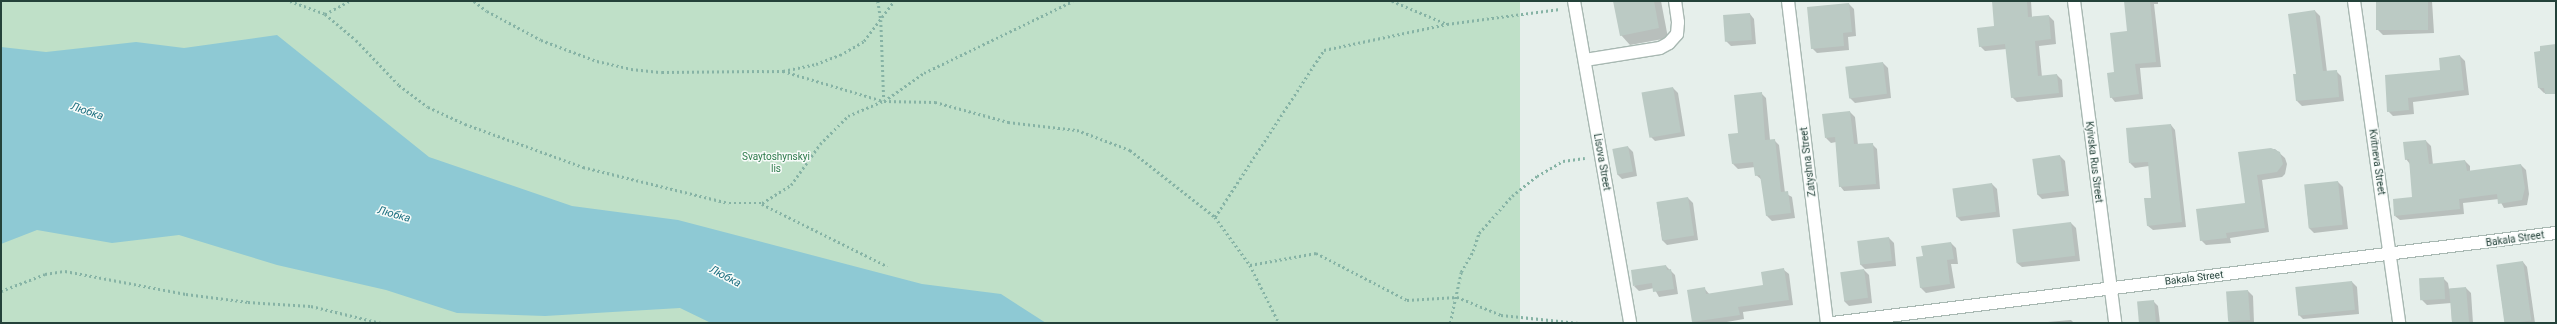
<!DOCTYPE html>
<meta charset="utf-8">
<style>
body{margin:0}
#map{position:relative;width:2557px;height:324px;overflow:hidden;background:#e6efeb;font-family:Roboto,sans-serif}
div>[style]{position:absolute}
[style*='--x']{left:calc(var(--x)*1px);top:calc(var(--y)*1px);width:calc(var(--w)*1px);rotate:calc(var(--a)*1deg)}
.green>*{inset:0;background:#bfe0c8;transform-origin:0 0}
.water>*{inset:0;background:#8ec9d4}
.shadow>*{inset:0;background:#0003}
.building>*{inset:0;background:#bbcac4;transform-origin:0 0}
.path>*{height:2.5px;margin-top:-1.25px;transform-origin:0;background:repeating-linear-gradient(90deg,#86b3a5 0 2px,transparent 0 5px)}
.roads{filter:drop-shadow(1px 0 #a8b8b2) drop-shadow(-1px 0 #a8b8b2) drop-shadow(0 1px #a8b8b2) drop-shadow(0 -1px #a8b8b2)}
.minor>*{height:12px;margin:-6px;padding:0 6px;transform-origin:6px;border-radius:6px;background:#fff}
span{translate:-50% -50%;white-space:nowrap;text-align:center;line-height:1.15;-webkit-text-stroke:3px #f7fbf9;paint-order:stroke}
.park-label{font-size:10px;color:#2d7a4b}
.street-label{font-size:10px;color:#24423a}
.water-label{font-size:11px;color:#1c6f80;font-style:italic}
.frame{position:absolute;inset:0;border:2px solid #24423a;pointer-events:none}
</style>
<div id="map">
<div class="green">
<i style="left:1px;top:1px;width:1519px;height:322px"></i>
</div>
<div class="water">
<i style="clip-path:polygon(277px 35px,429px 157px,572px 206px,678px 220px,922px 284px,1001px 294px,1046px 323px,711px 323px,680px 308px,545px 316px,457px 313px,386px 290px,277px 265px,179px 235px,112px 243px,37px 230px,1px 244px,1px 47px,46px 52px,136px 42px,184px 48px)"></i>
</div>
<div class="shadow">
<i style="clip-path:polygon(1614px 1px,1661px 1px,1668px 38px,1630px 45px,1621px 35px)"></i>
<i style="clip-path:polygon(1993px 1px,2031px 1px,2032px 17px,2049px 16px,2054px 21px,2056px 44px,2039px 46px,2042px 77px,2057px 75px,2062px 80px,2063px 97px,2017px 102px,2012px 97px,2007px 49px,1985px 51px,1980px 46px,1995px 27px)"></i>
<i style="clip-path:polygon(2125px 1px,2158px 1px,2158px 4px,2154px 4px,2161px 67px,2140px 68px,2143px 99px,2115px 102px,2111px 97px,2115px 73px,2128px 32px)"></i>
<i style="clip-path:polygon(2377px 1px,2432px 1px,2434px 33px,2383px 35px,2378px 30px)"></i>
<i style="clip-path:polygon(1849px 4px,1854px 9px,1856px 36px,1848px 37px,1849px 50px,1817px 53px,1812px 48px)"></i>
<i style="clip-path:polygon(2315px 11px,2320px 16px,2327px 72px,2336px 71px,2341px 76px,2344px 101px,2302px 106px,2297px 101px)"></i>
<i style="clip-path:polygon(1750px 14px,1754px 19px,1756px 44px,1731px 46px,1726px 41px,1724px 16px)"></i>
<i style="clip-path:polygon(2556px 45px,2556px 91px,2544px 93px,2539px 88px,2541px 52px)"></i>
<i style="clip-path:polygon(2460px 56px,2465px 61px,2469px 95px,2413px 102px,2414px 114px,2393px 116px,2388px 111px)"></i>
<i style="clip-path:polygon(1883px 63px,1888px 68px,1891px 98px,1855px 103px,1850px 98px)"></i>
<i style="clip-path:polygon(1673px 88px,1678px 93px,1685px 136px,1655px 141px,1650px 136px)"></i>
<i style="clip-path:polygon(1761px 93px,1766px 98px,1770px 140px,1774px 140px,1779px 145px,1785px 193px,1792px 197px,1795px 218px,1772px 221px,1767px 216px,1762px 180px,1756px 175px,1755px 167px,1738px 169px,1733px 164px,1739px 134px)"></i>
<i style="clip-path:polygon(1850px 112px,1855px 117px,1858px 145px,1872px 144px,1877px 149px,1880px 189px,1844px 191px,1840px 186px,1836px 142px,1831px 143px,1826px 138px)"></i>
<i style="clip-path:polygon(2171px 125px,2175px 130px,2186px 227px,2153px 230px,2148px 226px,2152px 198px,2149px 166px,2135px 168px,2130px 163px)"></i>
<i style="clip-path:polygon(2426px 141px,2431px 146px,2433px 165px,2465px 161px,2470px 166px,2470px 172px,2521px 165px,2526px 170px,2529px 194px,2527px 205px,2504px 208px,2499px 199px,2463px 203px,2464px 214px,2400px 220px,2395px 216px,2413px 198px,2410px 164px,2406px 159px)"></i>
<i style="clip-path:polygon(1628px 147px,1633px 152px,1637px 176px,1622px 179px,1617px 174px)"></i>
<i style="clip-path:polygon(2275px 149px,2285px 158px,2287px 164px,2285px 174px,2282px 177px,2262px 180px,2269px 232px,2230px 238px,2231px 243px,2206px 245px,2201px 240px,2246px 204px,2239px 153px)"></i>
<i style="clip-path:polygon(2060px 156px,2065px 161px,2069px 196px,2042px 199px,2037px 194px)"></i>
<i style="clip-path:polygon(2338px 182px,2343px 187px,2348px 229px,2314px 233px,2309px 228px,2305px 185px)"></i>
<i style="clip-path:polygon(1992px 184px,1997px 189px,2000px 217px,1961px 221px,1956px 216px)"></i>
<i style="clip-path:polygon(1688px 198px,1693px 203px,1698px 240px,1667px 245px,1662px 240px,1657px 203px)"></i>
<i style="clip-path:polygon(2071px 223px,2076px 228px,2080px 261px,2022px 267px,2017px 263px)"></i>
<i style="clip-path:polygon(1889px 238px,1894px 243px,1896px 266px,1865px 269px,1860px 264px)"></i>
<i style="clip-path:polygon(1951px 243px,1956px 248px,1958px 264px,1951px 264px,1955px 288px,1926px 293px,1921px 288px,1924px 257px)"></i>
<i style="clip-path:polygon(2523px 262px,2527px 267px,2535px 323px,2505px 323px,2497px 266px)"></i>
<i style="clip-path:polygon(1666px 266px,1675px 275px,1678px 294px,1659px 297px,1654px 288px,1639px 291px,1634px 286px)"></i>
<i style="clip-path:polygon(1784px 270px,1789px 274px,1793px 305px,1743px 312px,1744px 319px,1721px 323px,1693px 322px,1704px 288px,1710px 295px,1764px 286px)"></i>
<i style="clip-path:polygon(1864px 270px,1869px 275px,1872px 303px,1849px 306px,1844px 301px)"></i>
<i style="clip-path:polygon(2443px 278px,2448px 283px,2449px 289px,2466px 288px,2471px 293px,2473px 323px,2452px 323px,2451px 303px,2427px 305px,2422px 300px)"></i>
<i style="clip-path:polygon(2352px 282px,2357px 287px,2359px 314px,2303px 319px,2298px 314px)"></i>
<i style="clip-path:polygon(2248px 291px,2253px 296px,2254px 323px,2231px 323px,2229px 321px)"></i>
<i style="clip-path:polygon(2153px 301px,2158px 306px,2160px 323px,2140px 323px)"></i>
<i style="clip-path:polygon(2071px 320px,2074px 323px,2036px 323px)"></i>
</div>
<div class="building">
<i style="clip-path:polygon(1613px 1px,1654px 1px,1659px 28px,1620px 36px)"></i>
<i style="clip-path:polygon(1992px 1px,2027px 1px,2028px 17px,2049px 15px,2051px 39px,2035px 41px,2038px 76px,2057px 74px,2059px 93px,2011px 98px,2005px 44px,1979px 47px,1977px 28px,1994px 26px)"></i>
<i style="clip-path:polygon(2124px 1px,2150px 1px,2156px 62px,2135px 64px,2139px 94px,2110px 98px,2107px 73px,2114px 72px,2110px 33px,2127px 31px)"></i>
<i style="left:2376px;top:1px;width:52px;height:29px"></i>
<i style="clip-path:polygon(1849px 3px,1852px 32px,1843px 33px,1844px 46px,1811px 49px,1807px 7px)"></i>
<i style="clip-path:polygon(2315px 10px,2323px 71px,2337px 70px,2339px 97px,2296px 101px,2293px 74px,2296px 74px,2288px 14px)"></i>
<i style="left:1750px;top:13px;width:27px;height:27px;rotate:86deg"></i>
<i style="clip-path:polygon(2556px 44px,2556px 94px,2545px 94px,2544px 88px,2538px 88px,2534px 52px,2540px 51px,2540px 46px)"></i>
<i style="clip-path:polygon(2460px 55px,2464px 90px,2408px 98px,2409px 110px,2387px 112px,2385px 75px,2440px 70px,2439px 58px)"></i>
<i style="left:1883px;top:62px;width:32px;height:38px;rotate:83deg"></i>
<i style="left:1673px;top:87px;width:46px;height:32px;rotate:80deg"></i>
<i style="clip-path:polygon(1762px 92px,1765px 140px,1775px 139px,1781px 192px,1788px 191px,1791px 213px,1766px 216px,1760px 175px,1755px 176px,1753px 162px,1732px 164px,1728px 134px,1738px 133px,1734px 95px)"></i>
<i style="clip-path:polygon(1850px 111px,1854px 144px,1873px 143px,1876px 184px,1839px 187px,1835px 137px,1825px 138px,1822px 114px)"></i>
<i style="clip-path:polygon(2171px 124px,2182px 222px,2147px 226px,2144px 198px,2151px 198px,2148px 162px,2129px 163px,2126px 128px)"></i>
<i style="clip-path:polygon(2426px 140px,2429px 164px,2465px 160px,2467px 171px,2521px 164px,2525px 188px,2522px 200px,2498px 204px,2497px 194px,2459px 199px,2460px 209px,2394px 216px,2393px 199px,2412px 197px,2409px 159px,2405px 160px,2403px 142px)"></i>
<i style="left:1628px;top:146px;width:26px;height:16px;rotate:79deg"></i>
<i style="clip-path:polygon(2271px 148px,2280px 152px,2283px 164px,2277px 172px,2257px 175px,2265px 228px,2226px 233px,2227px 238px,2200px 241px,2196px 209px,2245px 203px,2238px 152px)"></i>
<i style="left:2060px;top:155px;width:36px;height:28px;rotate:82deg"></i>
<i style="left:2338px;top:181px;width:44px;height:34px;rotate:84deg"></i>
<i style="left:1992px;top:183px;width:29px;height:40px;rotate:82deg"></i>
<i style="left:1688px;top:197px;width:39px;height:32px;rotate:81deg"></i>
<i style="left:2071px;top:222px;width:34px;height:59px;rotate:83deg"></i>
<i style="left:1889px;top:237px;width:24px;height:32px;rotate:83deg"></i>
<i style="clip-path:polygon(1951px 242px,1954px 259px,1947px 260px,1950px 284px,1920px 288px,1916px 257px,1923px 256px,1921px 246px)"></i>
<i style="left:2523px;top:261px;width:60px;height:27px;rotate:82deg"></i>
<i style="clip-path:polygon(1666px 265px,1667px 270px,1671px 269px,1674px 289px,1653px 292px,1652px 283px,1633px 286px,1631px 270px)"></i>
<i style="clip-path:polygon(1784px 268px,1789px 300px,1738px 307px,1740px 315px,1692px 322px,1687px 290px,1705px 287px,1706px 294px,1763px 285px,1761px 272px)"></i>
<i style="left:1864px;top:269px;width:29px;height:24px;rotate:82deg"></i>
<i style="left:2444px;top:277px;width:22px;height:25px;rotate:87deg"></i>
<i style="left:2352px;top:281px;width:29px;height:57px;rotate:84deg"></i>
<i style="left:2466px;top:287px;width:36px;height:17px;rotate:85deg"></i>
<i style="left:2248px;top:290px;width:30px;height:22px;rotate:86deg"></i>
<i style="left:2154px;top:300px;width:23px;height:17px;rotate:85deg"></i>
</div>
<div class="path">
<i style="--x:290;--y:1;--w:37;--a:20"></i>
<i style="--x:325;--y:14;--w:40;--a:40"></i>
<i style="--x:356;--y:40;--w:62;--a:46.3"></i>
<i style="--x:399;--y:85;--w:36;--a:37"></i>
<i style="--x:428;--y:107;--w:41;--a:24.7"></i>
<i style="--x:465;--y:124;--w:126;--a:20"></i>
<i style="--x:583;--y:167;--w:150;--a:13.9"></i>
<i style="--x:729;--y:203;--w:33;--a:0"></i>
<i style="--x:762;--y:203;--w:34;--a:-32"></i>
<i style="--x:791;--y:185;--w:50;--a:-54.7"></i>
<i style="--x:820;--y:144;--w:40;--a:-45"></i>
<i style="--x:848;--y:116;--w:39;--a:-23"></i>
<i style="--x:884;--y:101;--w:51;--a:1.1"></i>
<i style="--x:935;--y:102;--w:76;--a:15.3"></i>
<i style="--x:1008;--y:122;--w:69;--a:6.6"></i>
<i style="--x:1077;--y:130;--w:57;--a:20.7"></i>
<i style="--x:1130;--y:150;--w:108;--a:38.2"></i>
<i style="--x:1215;--y:217;--w:59;--a:53.9"></i>
<i style="--x:1250;--y:265;--w:65;--a:63.4"></i>
<i style="--x:474;--y:1;--w:16;--a:38"></i>
<i style="--x:487;--y:11;--w:61;--a:28.2"></i>
<i style="--x:541;--y:40;--w:60;--a:20.6"></i>
<i style="--x:597;--y:61;--w:35;--a:13"></i>
<i style="--x:631;--y:69;--w:31;--a:6"></i>
<i style="--x:662;--y:72;--w:121;--a:-0.5"></i>
<i style="--x:783;--y:71;--w:104;--a:16.7"></i>
<i style="--x:878;--y:1;--w:19;--a:81"></i>
<i style="--x:881;--y:20;--w:80;--a:87.9"></i>
<i style="--x:1392;--y:1;--w:60;--a:22.7"></i>
<i style="--x:1447;--y:24;--w:114;--a:-7.6"></i>
<i style="--x:325;--y:14;--w:27;--a:-28"></i>
<i style="--x:783;--y:71;--w:34;--a:-12"></i>
<i style="--x:816;--y:64;--w:26;--a:-21"></i>
<i style="--x:840;--y:55;--w:28;--a:-30"></i>
<i style="--x:864;--y:41;--w:50;--a:-53.1"></i>
<i style="--x:884;--y:101;--w:49;--a:-35"></i>
<i style="--x:924;--y:73;--w:165;--a:-25.8"></i>
<i style="--x:762;--y:204;--w:140;--a:26.4"></i>
<i style="--x:1215;--y:217;--w:199;--a:-56.9"></i>
<i style="--x:1324;--y:50;--w:126;--a:-11.9"></i>
<i style="--x:1250;--y:265;--w:67;--a:-10.3"></i>
<i style="--x:1316;--y:253;--w:102;--a:27.3"></i>
<i style="--x:1407;--y:300;--w:50;--a:-3.4"></i>
<i style="--x:1457;--y:297;--w:48;--a:22.2"></i>
<i style="--x:1501;--y:315;--w:78;--a:5.9"></i>
<i style="--x:1;--y:291;--w:47;--a:-21.1"></i>
<i style="--x:45;--y:274;--w:20;--a:-9"></i>
<i style="--x:65;--y:271;--w:123;--a:10.8"></i>
<i style="--x:186;--y:294;--w:63;--a:7.4"></i>
<i style="--x:248;--y:302;--w:63;--a:3.6"></i>
<i style="--x:311;--y:306;--w:72;--a:13.7"></i>
<i style="--x:1450;--y:323;--w:52;--a:-77.8"></i>
<i style="--x:1461;--y:272;--w:24;--a:-60"></i>
<i style="--x:1473;--y:251;--w:19;--a:-72"></i>
<i style="--x:1479;--y:233;--w:50;--a:-48.3"></i>
<i style="--x:1512;--y:196;--w:32;--a:-39"></i>
<i style="--x:1537;--y:176;--w:30;--a:-30"></i>
<i style="--x:1563;--y:161;--w:22;--a:-8"></i>
</div>
<div class="roads">
<div class="minor">
<i style="--x:1574;--y:1;--w:327;--a:80.1"></i>
<i style="--x:1788;--y:1;--w:324;--a:83.1"></i>
<i style="--x:2074;--y:1;--w:325;--a:82.7"></i>
<i style="--x:2354;--y:1;--w:325;--a:82"></i>
<i style="--x:1585;--y:60;--w:76;--a:-9.1"></i>
<i style="--x:1660;--y:48;--w:10;--a:-29"></i>
<i style="--x:1669;--y:43;--w:12;--a:-48"></i>
<i style="--x:1677;--y:34;--w:12;--a:-85"></i>
<i style="--x:1678;--y:22;--w:21;--a:-98"></i>
<i style="--x:1832;--y:323;--w:730;--a:-7.09"></i>
</div>
</div>
<div class="park-label">
<span style="left:776px;top:162px">Svaytoshynskyi<br>lis</span>
</div>
<div class="street-label">
<span style="left:1602px;top:162px;rotate:80deg">Lisova Street</span>
<span style="left:1808px;top:162px;rotate:-97deg">Zatyshna Street</span>
<span style="left:2094px;top:162px;rotate:83deg">Kyivska Rus Street</span>
<span style="left:2377px;top:162px;rotate:82deg">Kvitneva Street</span>
<span style="left:2515px;top:239px;rotate:-8deg">Bakala Street</span>
<span style="left:2194px;top:278px;rotate:-7deg">Bakala Street</span>
</div>
<div class="water-label">
<span style="left:87px;top:112px;rotate:19deg">Любка</span>
<span style="left:394px;top:215px;rotate:16deg">Любка</span>
<span style="left:725px;top:277px;rotate:28deg">Любка</span>
</div>
<div class="frame"></div>
</div>
